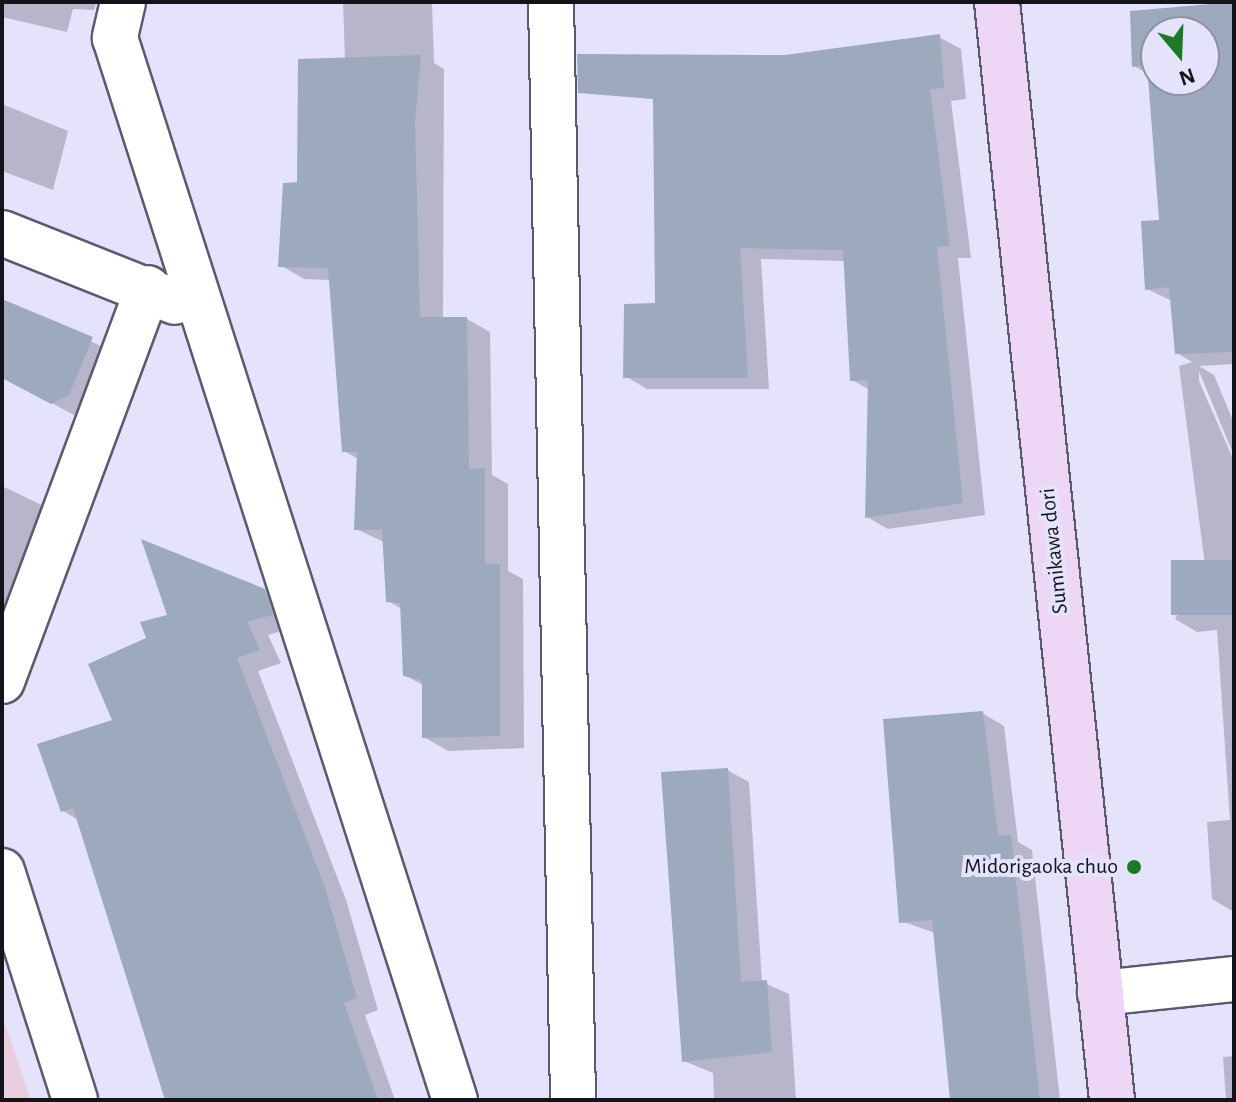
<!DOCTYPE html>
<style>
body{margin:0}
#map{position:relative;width:1236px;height:1102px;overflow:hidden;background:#e5e3fc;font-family:"Alegreya Sans",sans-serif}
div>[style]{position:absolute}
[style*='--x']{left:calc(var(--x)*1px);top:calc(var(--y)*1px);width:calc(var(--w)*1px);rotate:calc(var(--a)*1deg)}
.green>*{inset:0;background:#e9cfdd}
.shadow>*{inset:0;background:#0003}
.building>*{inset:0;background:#9daabe;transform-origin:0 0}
.roads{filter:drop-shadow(2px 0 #5b5a6f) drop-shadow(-2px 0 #5b5a6f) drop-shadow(0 2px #5b5a6f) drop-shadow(0 -2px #5b5a6f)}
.street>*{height:44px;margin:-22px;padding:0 22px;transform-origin:22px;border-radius:22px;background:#fff}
.secondary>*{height:44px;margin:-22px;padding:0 22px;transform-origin:22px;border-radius:22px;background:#eed7f6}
.dots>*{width:22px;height:22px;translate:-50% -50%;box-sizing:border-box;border:4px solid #e5e3fc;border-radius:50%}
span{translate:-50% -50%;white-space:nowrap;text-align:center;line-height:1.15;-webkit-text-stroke:8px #e5e3fc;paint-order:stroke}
.street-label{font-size:22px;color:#13131b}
.poi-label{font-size:22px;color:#13131b}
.right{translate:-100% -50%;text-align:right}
.frame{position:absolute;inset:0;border:4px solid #13131b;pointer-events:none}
.north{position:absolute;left:1140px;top:16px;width:80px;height:80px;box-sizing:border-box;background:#e5e3fc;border:2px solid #9190a2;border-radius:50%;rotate:161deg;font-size:22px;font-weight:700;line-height:32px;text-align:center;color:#13131b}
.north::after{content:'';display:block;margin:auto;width:28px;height:36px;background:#1c7928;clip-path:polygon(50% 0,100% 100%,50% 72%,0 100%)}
</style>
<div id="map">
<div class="green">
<i style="clip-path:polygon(2px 1015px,31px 1100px,2px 1100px)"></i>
</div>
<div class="shadow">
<i style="clip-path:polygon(2px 2px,96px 2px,94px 10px,73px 9px,67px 32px,2px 17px)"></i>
<i style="clip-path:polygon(343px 2px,432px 2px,434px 63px,444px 69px,443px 319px,467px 319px,490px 332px,492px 475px,508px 484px,508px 571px,523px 579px,524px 748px,448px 751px,424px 737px,424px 686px,405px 675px,402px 609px,388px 601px,384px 542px,356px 529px,358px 459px,344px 451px,330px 280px,304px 279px,280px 265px,299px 184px,345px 60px)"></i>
<i style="clip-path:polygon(evenodd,1234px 2px,1234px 364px,1199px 366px,1214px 375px,1234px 423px,1234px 456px,1199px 371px,1199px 381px,1234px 461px,1234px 912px,1212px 899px,1207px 822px,1230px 820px,1217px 630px,1197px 632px,1175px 619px,1205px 565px,1179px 366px,1192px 362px,1177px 353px,1172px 301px,1147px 289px,1162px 221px,1150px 75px,1134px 66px,1132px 13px,1234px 2px,1156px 32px,1204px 32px,1204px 80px,1156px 80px,1156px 32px)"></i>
<i style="clip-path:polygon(939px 37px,961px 49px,966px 99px,951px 101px,971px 258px,958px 258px,985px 515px,888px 529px,867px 517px,870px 390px,852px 380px,846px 261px,761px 259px,769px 389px,647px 389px,625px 376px,657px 305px)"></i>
<i style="clip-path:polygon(2px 104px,68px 131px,53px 190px,2px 171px)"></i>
<i style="clip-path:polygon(2px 301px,114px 352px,85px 421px,2px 376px)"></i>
<i style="clip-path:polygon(2px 486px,48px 508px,2px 634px)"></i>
<i style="clip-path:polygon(264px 591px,287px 604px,294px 627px,268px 635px,281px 663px,258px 671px,346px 900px,378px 1010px,365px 1015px,395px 1100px,167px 1100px,80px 821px,63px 811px,114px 722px)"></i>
<i style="clip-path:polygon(982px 713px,1004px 726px,1018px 842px,1032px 850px,1060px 1100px,952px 1100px,935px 933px,901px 921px)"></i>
<i style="clip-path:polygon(727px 770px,749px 782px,762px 982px,789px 994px,796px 1100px,714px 1100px,713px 1073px,684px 1061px)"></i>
<i style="clip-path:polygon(1234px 1056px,1234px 1100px,1226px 1100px,1223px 1057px)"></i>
</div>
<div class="building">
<i style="clip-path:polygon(evenodd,1234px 2px,1234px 352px,1175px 354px,1169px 287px,1145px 290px,1141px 221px,1159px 220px,1147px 65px,1132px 67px,1130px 11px,1234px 2px,1156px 32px,1204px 32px,1204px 80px,1156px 80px,1156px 32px)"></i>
<i style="clip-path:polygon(940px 34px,944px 88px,930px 89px,950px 246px,937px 247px,963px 503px,865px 518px,868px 380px,850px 381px,843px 250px,740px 248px,748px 378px,623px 378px,624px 304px,655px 303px,653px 99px,578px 93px,577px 54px,785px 55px)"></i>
<i style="clip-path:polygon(421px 55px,415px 123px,420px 317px,467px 317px,469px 469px,485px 468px,485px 564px,500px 564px,500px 736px,422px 738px,422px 680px,403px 676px,400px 603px,386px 602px,382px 530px,354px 530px,357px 452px,342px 452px,328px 268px,278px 267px,283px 183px,297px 182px,298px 59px)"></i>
<i style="clip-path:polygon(2px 299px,93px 337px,69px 395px,51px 404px,2px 378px)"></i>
<i style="clip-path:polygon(141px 539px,265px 589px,273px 615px,247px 622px,260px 650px,237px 658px,324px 885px,357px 998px,344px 1003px,378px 1100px,165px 1100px,73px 808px,61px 812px,37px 744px,112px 720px,88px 664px,146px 638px,140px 622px,167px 615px)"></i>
<i style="left:1234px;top:560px;width:55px;height:63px;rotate:90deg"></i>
<i style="clip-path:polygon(983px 711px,998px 836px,1011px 835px,1040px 1100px,950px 1100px,932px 920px,899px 923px,883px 719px)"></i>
<i style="clip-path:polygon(728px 768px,741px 982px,767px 980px,772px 1052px,682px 1062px,661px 772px)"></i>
</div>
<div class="roads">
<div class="street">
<i style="--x:123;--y:2;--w:37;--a:103"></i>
<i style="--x:115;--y:38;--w:1115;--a:72.25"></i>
<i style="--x:551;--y:2;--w:1098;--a:88.85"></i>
<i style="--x:2;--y:233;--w:186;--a:21.7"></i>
<i style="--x:2;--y:681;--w:419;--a:-69.6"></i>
<i style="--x:2;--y:871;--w:240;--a:72.3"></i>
<i style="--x:1100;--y:993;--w:135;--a:-6"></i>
</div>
<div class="secondary">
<i style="--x:997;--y:2;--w:1104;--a:84.02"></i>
</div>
</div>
<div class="dots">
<i style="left:1134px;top:867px;background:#1c7928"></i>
</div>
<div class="street-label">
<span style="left:1054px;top:551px;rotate:-96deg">Sumikawa dori</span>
</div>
<div class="poi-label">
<span class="right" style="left:1118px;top:867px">Midorigaoka chuo</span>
</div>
<div class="frame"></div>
<div class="north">N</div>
</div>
